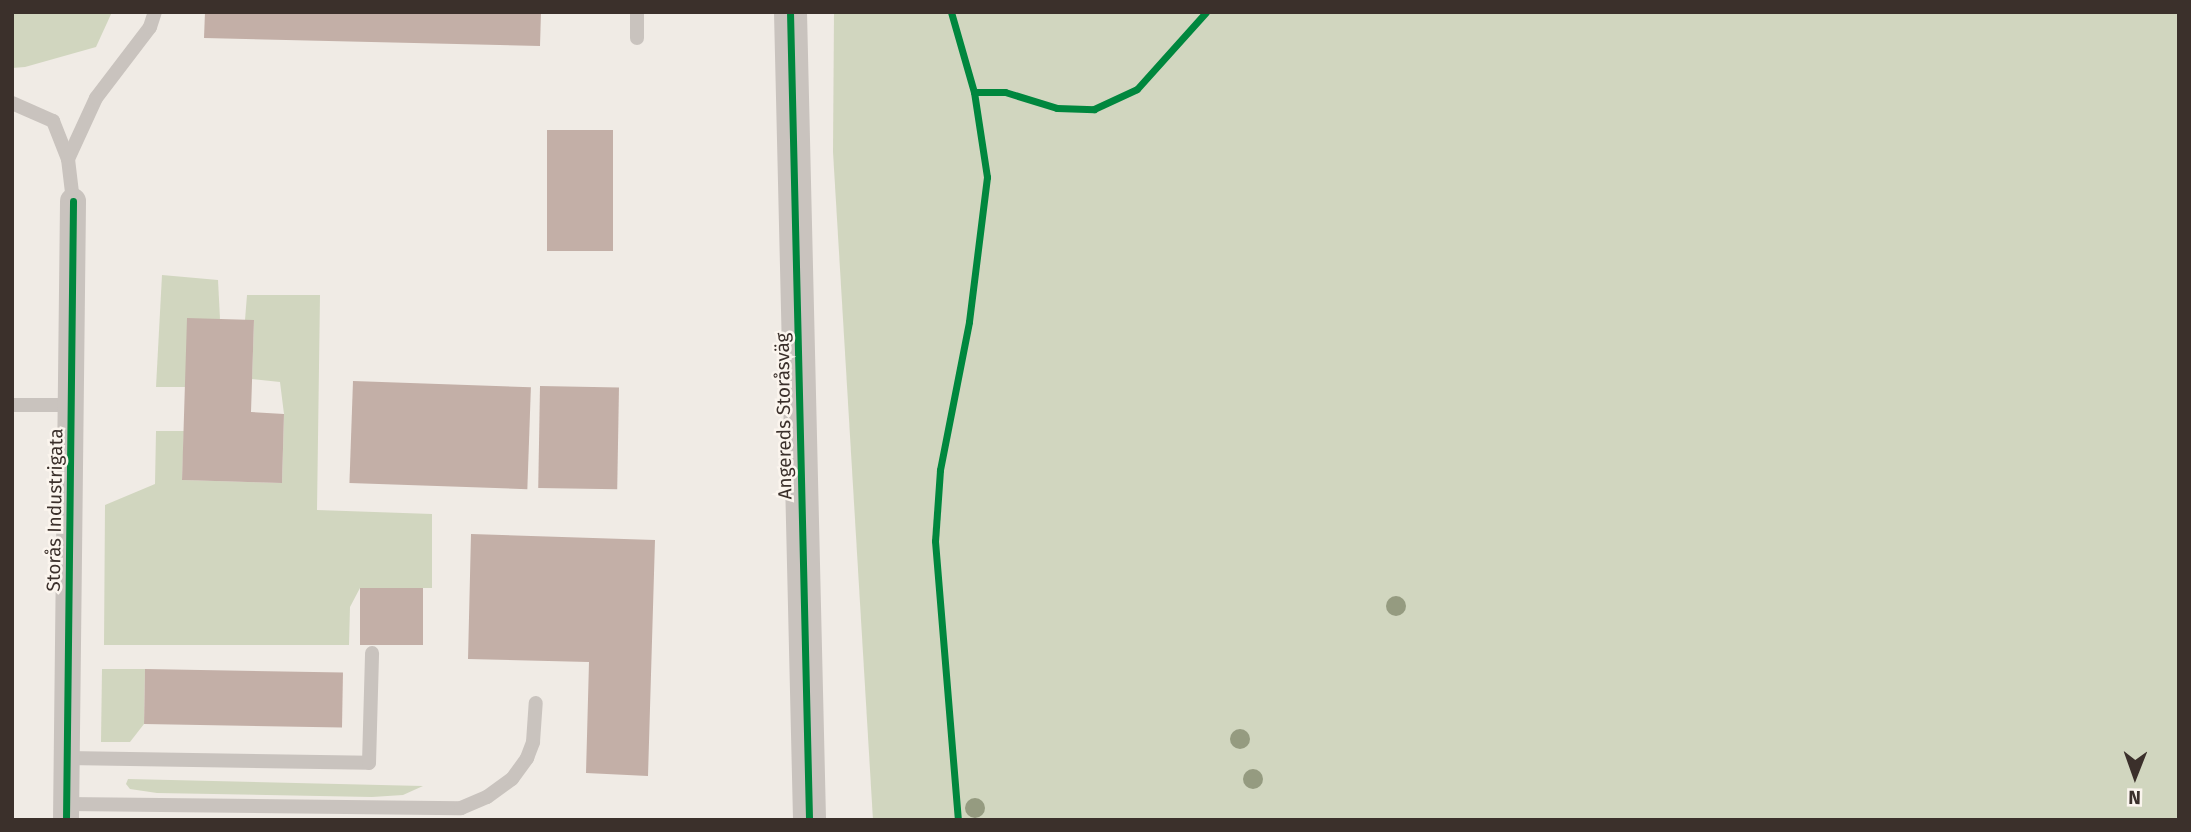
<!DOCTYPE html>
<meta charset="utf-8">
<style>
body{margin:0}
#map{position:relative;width:2191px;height:832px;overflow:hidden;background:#f0ebe5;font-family:"Fira Sans",sans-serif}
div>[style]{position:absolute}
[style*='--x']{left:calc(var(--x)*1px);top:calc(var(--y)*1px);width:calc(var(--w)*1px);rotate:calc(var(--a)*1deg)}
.green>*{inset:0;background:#d1d6bf}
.building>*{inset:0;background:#c3afa7;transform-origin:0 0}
.service>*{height:14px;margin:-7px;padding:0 7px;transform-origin:7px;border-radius:7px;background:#c9c3be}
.minor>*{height:26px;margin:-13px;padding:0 13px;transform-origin:13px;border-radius:13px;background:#c9c3be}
.tertiary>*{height:33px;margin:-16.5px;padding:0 16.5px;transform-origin:16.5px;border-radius:16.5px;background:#c9c3be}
.cycleway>*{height:7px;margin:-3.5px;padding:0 3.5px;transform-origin:3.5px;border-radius:3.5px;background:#00873e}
.trees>*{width:20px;height:20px;margin:-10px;border-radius:50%;background:#959b80}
span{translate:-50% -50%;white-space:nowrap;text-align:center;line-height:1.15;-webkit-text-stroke:5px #fbf5ee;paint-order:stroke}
.street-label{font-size:19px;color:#3b302b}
.frame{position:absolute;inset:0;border:14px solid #3b302b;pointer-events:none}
.north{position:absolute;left:2100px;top:741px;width:70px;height:70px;-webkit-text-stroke:5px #fbf5ee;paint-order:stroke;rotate:181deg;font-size:19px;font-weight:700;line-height:28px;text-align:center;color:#3b302b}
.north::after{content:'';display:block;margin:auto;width:24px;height:32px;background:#3b302b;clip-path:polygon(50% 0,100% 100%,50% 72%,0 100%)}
</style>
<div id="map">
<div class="green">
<i style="clip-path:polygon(12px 12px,112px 12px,96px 47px,25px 67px,12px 68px)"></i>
<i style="clip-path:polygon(834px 12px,2179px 12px,2179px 820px,873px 820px,833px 152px)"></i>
<i style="clip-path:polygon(162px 275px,218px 280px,220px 319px,185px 387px,156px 387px)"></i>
<i style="clip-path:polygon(247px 295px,320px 295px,317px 510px,432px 514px,432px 588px,360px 588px,350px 607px,349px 645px,104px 645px,105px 505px,155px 484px,156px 431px,184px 431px,182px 480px,282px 483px,284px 414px,280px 382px,252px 379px,254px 320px,245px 320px)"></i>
<i style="clip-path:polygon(102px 669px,145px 669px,144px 724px,130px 742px,101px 742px)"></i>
<i style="clip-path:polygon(128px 779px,423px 786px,403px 795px,372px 797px,157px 793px,130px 789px,126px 784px)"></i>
</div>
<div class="building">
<i style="clip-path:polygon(205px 12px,541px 12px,540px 46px,204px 38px)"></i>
<i style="left:547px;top:130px;width:66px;height:121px"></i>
<i style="clip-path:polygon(187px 318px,254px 320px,251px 412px,284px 414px,282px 483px,182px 480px)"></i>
<i style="left:353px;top:381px;width:178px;height:102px;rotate:2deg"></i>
<i style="left:540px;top:386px;width:79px;height:102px;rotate:1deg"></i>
<i style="clip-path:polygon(471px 534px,655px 540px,648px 776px,586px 773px,589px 662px,468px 659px)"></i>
<i style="left:360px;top:588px;width:63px;height:57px"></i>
<i style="left:145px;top:669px;width:198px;height:55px;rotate:1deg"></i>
</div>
<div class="service">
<i style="--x:637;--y:12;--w:26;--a:90"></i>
<i style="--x:12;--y:103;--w:45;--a:23.7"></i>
<i style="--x:53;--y:121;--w:41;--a:68.5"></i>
<i style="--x:68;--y:159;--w:42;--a:83.2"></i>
<i style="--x:68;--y:159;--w:67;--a:-65.3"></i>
<i style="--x:96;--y:98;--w:89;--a:-52.7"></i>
<i style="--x:150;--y:27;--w:16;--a:-72"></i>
<i style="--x:12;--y:405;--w:61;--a:0"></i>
<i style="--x:67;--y:758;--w:302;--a:0.9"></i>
<i style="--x:369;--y:763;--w:110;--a:-88.4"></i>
<i style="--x:66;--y:804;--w:395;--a:0.6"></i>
<i style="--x:461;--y:808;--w:28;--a:-23"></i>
<i style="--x:487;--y:797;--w:31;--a:-36"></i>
<i style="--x:512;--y:779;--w:26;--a:-54"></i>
<i style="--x:527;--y:758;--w:17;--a:-69"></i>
<i style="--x:533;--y:742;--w:39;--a:-86"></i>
</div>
<div class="minor">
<i style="--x:66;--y:820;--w:619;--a:-89.35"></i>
</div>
<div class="tertiary">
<i style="--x:790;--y:12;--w:808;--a:88.65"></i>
</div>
<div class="cycleway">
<i style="--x:790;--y:12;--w:808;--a:88.65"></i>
<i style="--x:951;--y:12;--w:83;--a:74"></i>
<i style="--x:974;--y:92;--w:86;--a:81.3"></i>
<i style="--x:987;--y:177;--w:146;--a:97.1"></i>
<i style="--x:969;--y:322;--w:151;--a:101.1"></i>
<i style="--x:940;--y:470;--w:71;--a:94"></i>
<i style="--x:935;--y:541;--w:280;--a:85.3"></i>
<i style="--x:974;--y:92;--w:31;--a:0"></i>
<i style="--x:1005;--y:92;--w:54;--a:17.1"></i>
<i style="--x:1057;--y:108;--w:37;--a:2"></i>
<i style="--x:1094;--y:109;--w:47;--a:-24.9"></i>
<i style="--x:1137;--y:89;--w:103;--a:-48.1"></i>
<i style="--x:66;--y:820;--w:619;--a:-89.35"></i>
</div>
<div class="trees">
<i style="left:1396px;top:606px"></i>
<i style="left:1240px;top:739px"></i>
<i style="left:1253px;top:779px"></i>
<i style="left:975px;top:808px"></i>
</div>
<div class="street-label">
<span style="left:784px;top:416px;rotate:-91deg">Angereds Storåsväg</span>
<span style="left:55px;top:510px;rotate:-89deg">Storås Industrigata</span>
</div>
<div class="frame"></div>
<div class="north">N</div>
</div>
